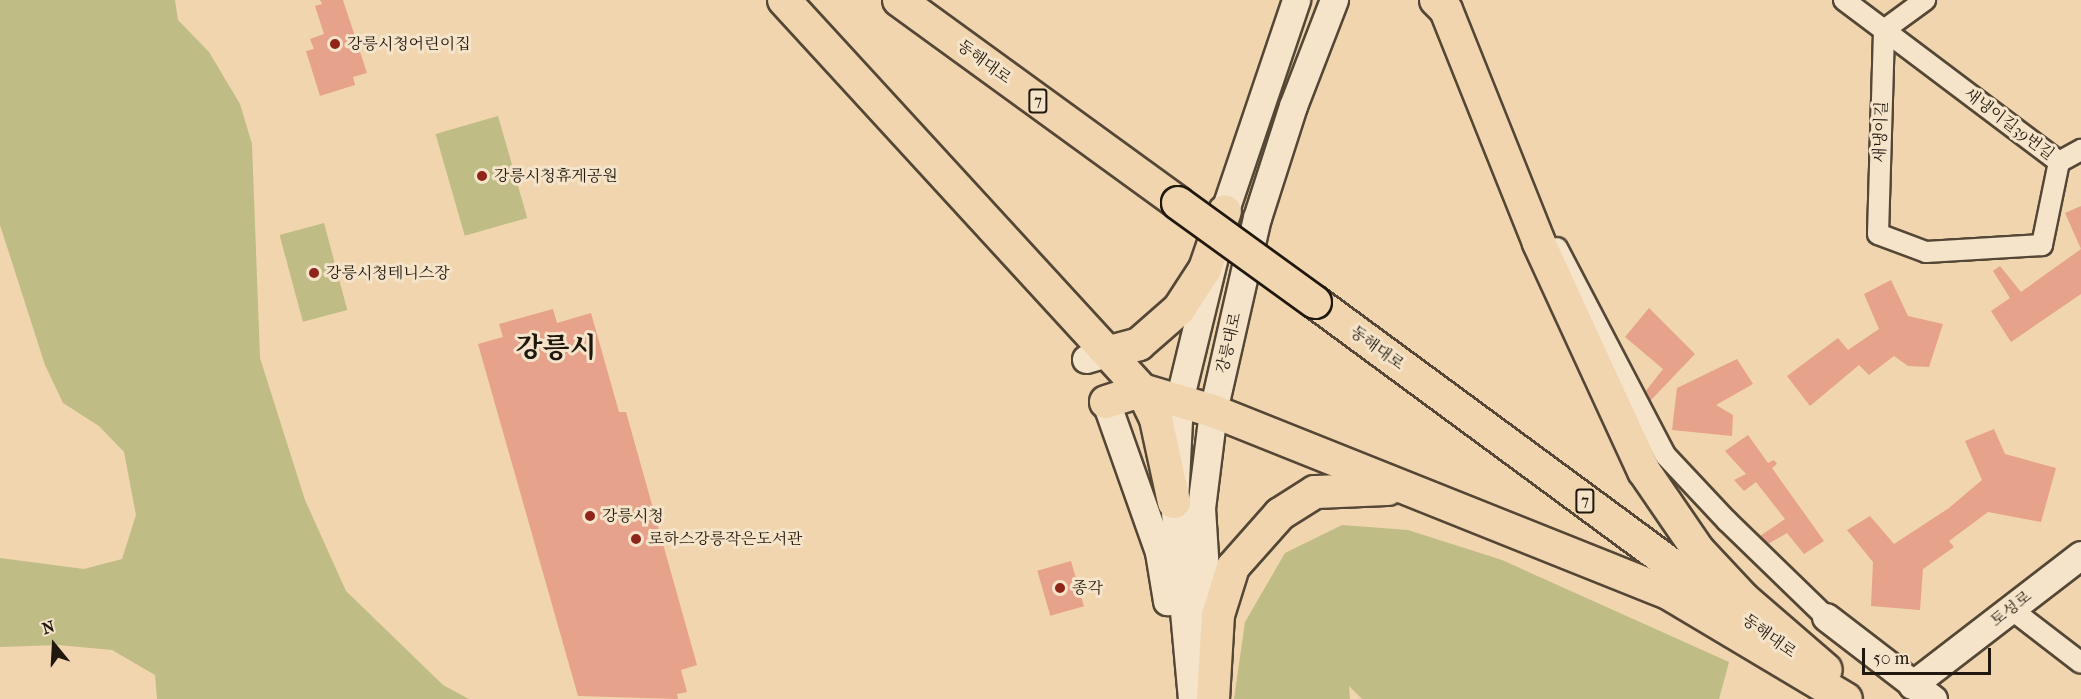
<!DOCTYPE html>
<meta charset="utf-8">
<style>
body{margin:0}
#map{position:relative;width:2081px;height:699px;overflow:hidden;background:#f0d5ae;font-family:"IM FELL French Canon","Noto Serif KR",serif}
div>[style]{position:absolute}
[style*='--x']{left:calc(var(--x)*1px);top:calc(var(--y)*1px);width:calc(var(--w)*1px);rotate:calc(var(--a)*1deg)}
.green>*{inset:0;background:#c0bc86;transform-origin:0 0}
.building>*{inset:0;background:#e6a28a;transform-origin:0 0}
.roads{filter:drop-shadow(2px 0 #544736) drop-shadow(-2px 0 #544736) drop-shadow(0 2px #544736) drop-shadow(0 -2px #544736)}
.street>*{height:20px;margin:-10px;padding:0 10px;transform-origin:10px;border-radius:10px;background:#f5e4ca}
.secondary>*{height:27px;margin:-13.5px;padding:0 13.5px;transform-origin:13.5px;border-radius:13.5px;background:#f5e4ca}
.primary>*{height:32px;margin:-16px;padding:0 16px;transform-origin:16px;border-radius:16px;background:#f0d5ae}
.bridges{filter:drop-shadow(2px 0 #20180e) drop-shadow(-2px 0 #20180e) drop-shadow(0 2px #20180e) drop-shadow(0 -2px #20180e)}
.primary-bridge>*{height:32px;margin:-16px;padding:0 16px;transform-origin:16px;border-radius:16px;background:#f0d5ae}
.dots>*{width:16px;height:16px;translate:-50% -50%;box-sizing:border-box;border:3px solid #f5e4ca;border-radius:50%}
span{translate:-50% -50%;white-space:nowrap;text-align:center;line-height:1.15;-webkit-text-stroke:6px #f5e4ca;paint-order:stroke}
.shield-label span{padding:2px 4px;background:#f5e4ca;border:2px solid;border-radius:4px;-webkit-text-stroke-width:0}
.shield-label{font-size:15px;color:#20180e;font-weight:700}
.poi-label{font-size:16px;color:#20180e}
.left{translate:0 -50%;text-align:left}
.street-label{font-size:16px;color:#20180e}
.town-label{font-size:28px;color:#20180e;font-weight:700}
.north{position:absolute;left:24px;top:615px;width:60px;height:60px;-webkit-text-stroke:4px #f5e4ca;paint-order:stroke;rotate:342deg;font-size:16px;font-weight:700;line-height:24px;text-align:center;color:#20180e}
.north::after{content:'';display:block;margin:auto;width:21px;height:27px;background:#20180e;clip-path:polygon(50% 0,100% 100%,50% 72%,0 100%)}
.scale{position:absolute;left:1862px;top:648px;width:129px;height:27px;box-sizing:border-box;border:3px solid #20180e;border-top:0;padding-left:8px;font-size:18px;line-height:21px;white-space:nowrap;color:#20180e;-webkit-text-stroke:4px #f5e4ca;paint-order:stroke}
</style>
<div id="map">
<div class="green">
<i style="clip-path:polygon(0 0,175px 0,178px 20px,209px 52px,240px 104px,252px 144px,260px 358px,305px 500px,346px 591px,443px 685px,469px 699px,157px 699px,155px 675px,112px 650px,58px 645px,0 647px,0 558px,84px 569px,122px 559px,136px 515px,124px 452px,99px 426px,63px 403px,45px 365px,0 225px)"></i>
<i style="left:498px;top:116px;width:106px;height:65px;rotate:74deg"></i>
<i style="left:324px;top:223px;width:90px;height:46px;rotate:75deg"></i>
<i style="clip-path:polygon(1342px 525px,1408px 530px,1502px 560px,1729px 662px,1719px 699px,1362px 699px,1349px 686px,1350px 699px,1234px 699px,1245px 622px,1285px 553px)"></i>
</div>
<div class="building">
<i style="clip-path:polygon(320px 0,343px 0,367px 73px,353px 77px,355px 85px,320px 96px,306px 51px,314px 49px,310px 39px,324px 34px,315px 6px,322px 4px)"></i>
<i style="clip-path:polygon(2081px 206px,2081px 294px,2011px 342px,1991px 311px,2010px 298px,1993px 271px,2000px 266px,2021px 292px,2081px 249px,2065px 213px)"></i>
<i style="clip-path:polygon(1891px 280px,1908px 316px,1943px 324px,1929px 367px,1908px 366px,1894px 356px,1869px 375px,1859px 365px,1810px 406px,1787px 376px,1838px 338px,1848px 350px,1879px 329px,1864px 294px)"></i>
<i style="clip-path:polygon(1649px 308px,1695px 354px,1650px 401px,1645px 392px,1663px 369px,1625px 337px)"></i>
<i style="clip-path:polygon(553px 309px,557px 323px,591px 313px,619px 412px,626px 412px,697px 665px,681px 670px,687px 692px,677px 694px,678px 699px,578px 696px,478px 344px,503px 337px,499px 324px)"></i>
<i style="clip-path:polygon(1737px 359px,1753px 384px,1716px 405px,1733px 415px,1732px 436px,1672px 430px,1677px 388px)"></i>
<i style="clip-path:polygon(1994px 429px,2005px 454px,2056px 468px,2041px 522px,1988px 512px,1949px 541px,1954px 547px,1923px 569px,1920px 610px,1871px 606px,1873px 562px,1847px 530px,1870px 516px,1894px 544px,1949px 508px,1982px 480px,1965px 441px)"></i>
<i style="clip-path:polygon(1748px 435px,1768px 463px,1774px 460px,1777px 464px,1772px 468px,1824px 541px,1804px 554px,1787px 533px,1768px 544px,1760px 536px,1785px 519px,1756px 482px,1744px 491px,1734px 480px,1746px 474px,1725px 451px)"></i>
<i style="left:1071px;top:561px;width:47px;height:35px;rotate:74deg"></i>
</div>
<div class="roads">
<div class="street">
<i style="--x:1844;--y:0;--w:50;--a:36.9"></i>
<i style="--x:1884;--y:30;--w:219;--a:37"></i>
<i style="--x:2059;--y:162;--w:85;--a:101.6"></i>
<i style="--x:2042;--y:245;--w:116;--a:176.5"></i>
<i style="--x:1926;--y:252;--w:51;--a:-159.4"></i>
<i style="--x:1878;--y:234;--w:204;--a:-88.3"></i>
<i style="--x:1884;--y:30;--w:51;--a:-36.2"></i>
<i style="--x:2059;--y:162;--w:25;--a:-29"></i>
<i style="--x:1557;--y:248;--w:233;--a:62.4"></i>
<i style="--x:1665;--y:455;--w:91;--a:46.8"></i>
<i style="--x:1727;--y:521;--w:138;--a:44.1"></i>
<i style="--x:2011;--y:609;--w:88;--a:37.6"></i>
</div>
<div class="secondary">
<i style="--x:1086;--y:359;--w:25;--a:-16"></i>
<i style="--x:1106;--y:402;--w:159;--a:70.5"></i>
<i style="--x:1159;--y:552;--w:50;--a:80.7"></i>
<i style="--x:1826;--y:617;--w:135;--a:37.5"></i>
<i style="--x:1209;--y:635;--w:127;--a:-93.6"></i>
<i style="--x:1201;--y:508;--w:98;--a:-82.9"></i>
<i style="--x:1213;--y:411;--w:198;--a:-77.2"></i>
<i style="--x:1257;--y:218;--w:118;--a:-72.2"></i>
<i style="--x:1293;--y:106;--w:114;--a:-68.9"></i>
<i style="--x:1912;--y:685;--w:213;--a:-37.6"></i>
<i style="--x:1192;--y:699;--w:198;--a:-95.2"></i>
<i style="--x:1174;--y:502;--w:101;--a:-87.2"></i>
<i style="--x:1179;--y:401;--w:200;--a:-76.4"></i>
<i style="--x:1226;--y:207;--w:219;--a:-71.3"></i>
</div>
<div class="primary">
<i style="--x:784;--y:0;--w:529;--a:47.45"></i>
<i style="--x:1142;--y:390;--w:74;--a:16.5"></i>
<i style="--x:1213;--y:411;--w:490;--a:21.8"></i>
<i style="--x:1668;--y:593;--w:207;--a:30.8"></i>
<i style="--x:899;--y:0;--w:345;--a:36"></i>
<i style="--x:1436;--y:0;--w:14;--a:45"></i>
<i style="--x:1446;--y:10;--w:251;--a:68.2"></i>
<i style="--x:1539;--y:243;--w:251;--a:65.3"></i>
<i style="--x:1644;--y:471;--w:96;--a:55.6"></i>
<i style="--x:1698;--y:550;--w:67;--a:46.8"></i>
<i style="--x:1744;--y:599;--w:108;--a:40.9"></i>
<i style="--x:1315;--y:302;--w:524;--a:36.39"></i>
<i style="--x:1110;--y:352;--w:30;--a:-15"></i>
<i style="--x:1139;--y:344;--w:53;--a:-41.2"></i>
<i style="--x:1179;--y:309;--w:48;--a:-57"></i>
<i style="--x:1205;--y:269;--w:61;--a:-71"></i>
<i style="--x:1106;--y:402;--w:38;--a:-18"></i>
<i style="--x:1142;--y:390;--w:32;--a:64"></i>
<i style="--x:1156;--y:419;--w:85;--a:77.8"></i>
<i style="--x:1213;--y:699;--w:84;--a:-86.6"></i>
<i style="--x:1218;--y:615;--w:50;--a:-72.6"></i>
<i style="--x:1233;--y:567;--w:71;--a:-48.4"></i>
<i style="--x:1280;--y:514;--w:41;--a:-32.2"></i>
<i style="--x:1315;--y:492;--w:73;--a:-2.4"></i>
</div>
</div>
<div class="bridges">
<div class="primary-bridge">
<i style="--x:1178;--y:203;--w:169;--a:35.9"></i>
</div>
</div>
<div class="dots">
<i style="left:335px;top:44px;background:#8f2418"></i>
<i style="left:482px;top:176px;background:#8f2418"></i>
<i style="left:314px;top:273px;background:#8f2418"></i>
<i style="left:590px;top:516px;background:#8f2418"></i>
<i style="left:636px;top:539px;background:#8f2418"></i>
<i style="left:1060px;top:588px;background:#8f2418"></i>
</div>
<div class="shield-label">
<span style="left:1038px;top:101px">7</span>
<span style="left:1585px;top:501px">7</span>
</div>
<div class="poi-label">
<span class="left" style="left:347px;top:44px">강릉시청어린이집</span>
<span class="left" style="left:494px;top:176px">강릉시청휴게공원</span>
<span class="left" style="left:326px;top:273px">강릉시청테니스장</span>
<span class="left" style="left:602px;top:516px">강릉시청</span>
<span class="left" style="left:648px;top:539px">로하스강릉작은도서관</span>
<span class="left" style="left:1072px;top:588px">종각</span>
</div>
<div class="street-label">
<span style="left:984px;top:62px;rotate:36deg">동해대로</span>
<span style="left:2009px;top:124px;rotate:37deg">새냉이길39번길</span>
<span style="left:1881px;top:132px;rotate:-88deg">새냉이길</span>
<span style="left:1229px;top:343px;rotate:-77deg">강릉대로</span>
<span style="left:1377px;top:348px;rotate:36deg">동해대로</span>
<span style="left:2011px;top:609px;rotate:-38deg">토성로</span>
<span style="left:1769px;top:636px;rotate:36deg">동해대로</span>
</div>
<div class="town-label">
<span style="left:556px;top:348px">강릉시</span>
</div>
<div class="north">N</div>
<div class="scale">50 m</div>
</div>
